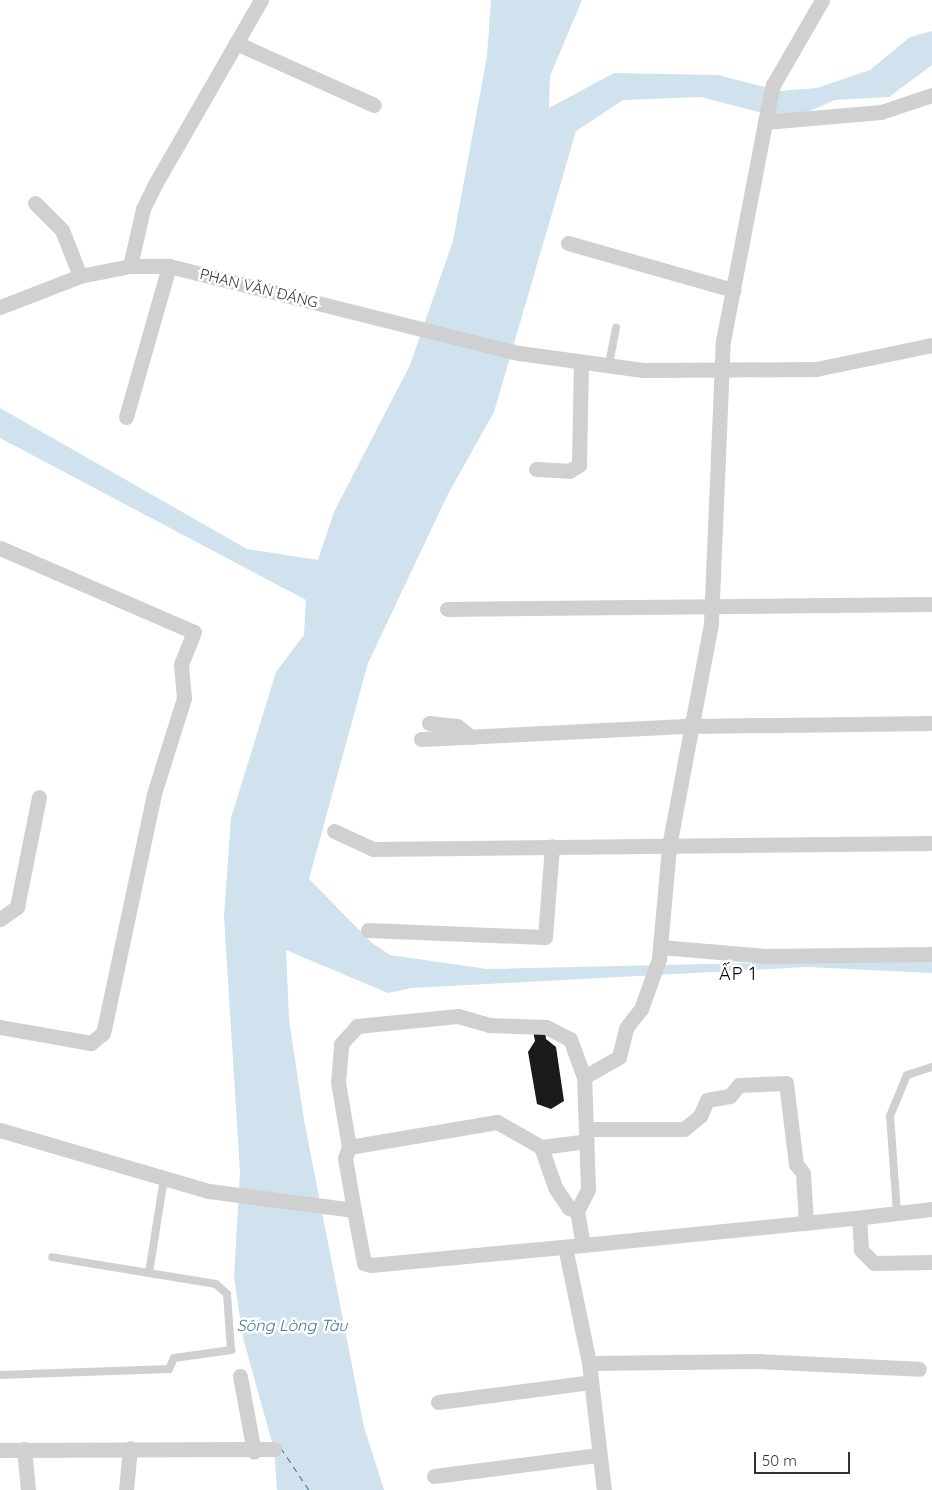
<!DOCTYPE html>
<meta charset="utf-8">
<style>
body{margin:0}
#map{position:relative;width:932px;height:1490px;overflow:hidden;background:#fff;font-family:Quicksand,sans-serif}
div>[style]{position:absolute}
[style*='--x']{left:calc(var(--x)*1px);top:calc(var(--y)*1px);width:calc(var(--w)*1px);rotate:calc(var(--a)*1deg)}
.water>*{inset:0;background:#cfe2ee}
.ferry>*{height:1px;margin-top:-0.5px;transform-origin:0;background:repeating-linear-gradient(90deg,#3f7597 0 6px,transparent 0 11px)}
.building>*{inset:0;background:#1a1a1a}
.service>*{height:8px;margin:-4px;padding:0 4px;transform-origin:4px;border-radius:4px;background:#d0d0d0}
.minor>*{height:15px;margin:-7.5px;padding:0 7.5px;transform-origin:7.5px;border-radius:7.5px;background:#d0d0d0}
span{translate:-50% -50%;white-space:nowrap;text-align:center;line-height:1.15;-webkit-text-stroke:5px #fff;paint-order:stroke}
.street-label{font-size:15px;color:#333}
.water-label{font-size:16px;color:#3f7597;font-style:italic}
.quarter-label{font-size:18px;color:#000;letter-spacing:1px}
.scale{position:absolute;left:754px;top:1452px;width:96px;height:22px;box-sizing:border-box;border:2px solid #333;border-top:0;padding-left:6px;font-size:15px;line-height:18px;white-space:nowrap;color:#333;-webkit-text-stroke:4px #fff;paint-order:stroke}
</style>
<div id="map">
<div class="water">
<i style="clip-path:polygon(491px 0,582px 0,550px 76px,549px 108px,614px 73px,718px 75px,780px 91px,817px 88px,870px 70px,910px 37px,932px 31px,932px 65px,889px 97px,835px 100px,789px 120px,701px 97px,623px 100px,576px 131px,494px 412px,448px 494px,368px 663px,309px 879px,372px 943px,390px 955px,487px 969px,932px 959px,932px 973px,807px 967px,412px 988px,388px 993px,286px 950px,289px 1019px,304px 1120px,364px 1427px,384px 1490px,277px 1490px,274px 1449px,243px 1338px,234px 1277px,240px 1172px,224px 917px,231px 818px,276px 672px,304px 635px,306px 600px,0 438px,0 408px,247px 549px,318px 560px,334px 512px,410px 365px,453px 241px,487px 56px)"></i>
</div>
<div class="ferry">
<i style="--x:281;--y:1448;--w:50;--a:56.3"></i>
</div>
<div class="building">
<i style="clip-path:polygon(545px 1029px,546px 1039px,556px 1047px,564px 1101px,551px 1109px,537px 1104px,528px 1052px,535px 1041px,533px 1031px)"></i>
</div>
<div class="service">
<i style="--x:609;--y:364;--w:37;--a:-79"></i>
<i style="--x:897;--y:1213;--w:97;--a:-94.1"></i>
<i style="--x:890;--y:1116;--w:44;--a:-67.5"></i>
<i style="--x:907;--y:1075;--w:26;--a:-18"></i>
<i style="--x:149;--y:1273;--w:96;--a:-81"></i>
<i style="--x:0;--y:1375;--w:169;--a:-2"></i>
<i style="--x:169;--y:1369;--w:12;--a:-66"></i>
<i style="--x:174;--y:1358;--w:58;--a:-8"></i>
<i style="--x:231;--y:1350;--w:56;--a:-94.1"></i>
<i style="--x:227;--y:1294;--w:15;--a:-138"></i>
<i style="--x:216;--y:1284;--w:166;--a:-170.7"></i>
</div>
<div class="minor">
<i style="--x:236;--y:43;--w:151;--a:24.2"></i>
<i style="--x:765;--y:122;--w:116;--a:-4.9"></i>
<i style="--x:881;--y:112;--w:54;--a:-18.4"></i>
<i style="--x:35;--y:203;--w:38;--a:45"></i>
<i style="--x:62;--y:230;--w:49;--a:68.6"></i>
<i style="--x:568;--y:243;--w:172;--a:15.9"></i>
<i style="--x:130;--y:266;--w:58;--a:-77.2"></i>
<i style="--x:143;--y:209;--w:25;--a:-64"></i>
<i style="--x:154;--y:186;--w:215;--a:-60.1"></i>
<i style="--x:0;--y:307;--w:86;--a:-21.2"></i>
<i style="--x:80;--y:276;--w:51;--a:-11.3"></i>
<i style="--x:130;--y:266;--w:39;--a:0"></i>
<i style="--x:169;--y:266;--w:361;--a:14"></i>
<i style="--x:519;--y:353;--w:125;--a:7.8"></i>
<i style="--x:643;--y:370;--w:173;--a:-0.3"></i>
<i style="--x:816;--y:369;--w:118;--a:-11.7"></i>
<i style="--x:126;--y:417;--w:157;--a:-74.1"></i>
<i style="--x:536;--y:469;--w:33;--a:3"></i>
<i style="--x:569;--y:471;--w:12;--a:-31"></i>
<i style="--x:579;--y:465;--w:103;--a:-88.9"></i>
<i style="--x:0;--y:548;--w:211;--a:23.4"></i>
<i style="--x:194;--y:632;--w:35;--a:112"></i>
<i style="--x:181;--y:664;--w:34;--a:85"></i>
<i style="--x:184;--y:698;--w:101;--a:107.4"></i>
<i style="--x:154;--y:794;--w:244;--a:102"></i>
<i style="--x:103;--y:1033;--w:16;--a:140"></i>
<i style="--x:91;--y:1043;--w:92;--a:-170"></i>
<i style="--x:447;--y:609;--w:485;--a:-0.6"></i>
<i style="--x:429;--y:723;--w:28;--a:6"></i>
<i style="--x:457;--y:726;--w:18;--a:38"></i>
<i style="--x:421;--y:739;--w:269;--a:-2.8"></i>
<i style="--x:690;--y:726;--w:242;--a:-0.7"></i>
<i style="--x:334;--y:831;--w:43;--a:24.8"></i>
<i style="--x:373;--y:849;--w:559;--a:-0.61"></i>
<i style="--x:0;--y:919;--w:21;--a:-35"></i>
<i style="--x:17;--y:907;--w:112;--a:-78.7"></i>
<i style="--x:368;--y:930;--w:177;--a:2.3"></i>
<i style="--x:545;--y:937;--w:91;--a:-85.6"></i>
<i style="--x:660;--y:947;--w:104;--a:4.9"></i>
<i style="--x:764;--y:956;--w:168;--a:-0.7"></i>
<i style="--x:586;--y:1129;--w:98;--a:0"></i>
<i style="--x:684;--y:1129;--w:21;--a:-39"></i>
<i style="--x:700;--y:1116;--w:17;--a:-66"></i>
<i style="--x:707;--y:1100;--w:23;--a:-10"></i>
<i style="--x:730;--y:1096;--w:14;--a:-51"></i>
<i style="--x:739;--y:1085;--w:47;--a:-2.4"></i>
<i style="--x:786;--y:1083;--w:82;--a:83"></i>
<i style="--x:796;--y:1164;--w:11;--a:52"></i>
<i style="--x:803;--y:1173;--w:50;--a:86.6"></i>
<i style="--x:0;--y:1130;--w:218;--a:16.3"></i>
<i style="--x:209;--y:1191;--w:146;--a:7.5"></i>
<i style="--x:349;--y:1147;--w:66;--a:-99.6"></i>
<i style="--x:338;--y:1082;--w:38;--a:-85"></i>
<i style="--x:341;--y:1044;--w:24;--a:-48"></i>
<i style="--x:357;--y:1026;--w:101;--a:-5.7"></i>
<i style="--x:458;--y:1016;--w:32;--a:16"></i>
<i style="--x:489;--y:1025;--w:57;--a:2"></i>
<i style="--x:546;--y:1027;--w:27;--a:27"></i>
<i style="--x:570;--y:1039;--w:40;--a:69.8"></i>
<i style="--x:541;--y:1147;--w:46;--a:-7.4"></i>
<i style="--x:577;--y:1211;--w:25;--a:-63"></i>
<i style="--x:588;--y:1189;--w:112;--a:-92"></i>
<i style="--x:584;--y:1077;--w:40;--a:-29.7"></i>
<i style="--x:619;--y:1057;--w:30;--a:-76"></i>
<i style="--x:626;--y:1028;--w:24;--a:-52"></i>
<i style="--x:641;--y:1009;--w:53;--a:-70.2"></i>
<i style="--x:659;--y:959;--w:113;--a:-84.9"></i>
<i style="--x:669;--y:846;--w:227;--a:-79.3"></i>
<i style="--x:711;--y:623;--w:282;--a:-87.6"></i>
<i style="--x:723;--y:341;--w:223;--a:-79.1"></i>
<i style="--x:765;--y:122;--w:38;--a:-78"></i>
<i style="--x:773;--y:85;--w:98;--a:-60"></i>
<i style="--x:859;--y:1218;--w:32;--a:86"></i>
<i style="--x:861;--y:1250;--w:18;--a:45"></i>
<i style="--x:874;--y:1263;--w:58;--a:-1"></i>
<i style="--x:583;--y:1245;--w:35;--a:-100"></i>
<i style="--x:577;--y:1211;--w:9;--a:-159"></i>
<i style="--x:569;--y:1208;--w:25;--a:-124"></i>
<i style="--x:555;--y:1187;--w:42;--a:-109.3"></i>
<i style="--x:541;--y:1147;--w:51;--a:-150.4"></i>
<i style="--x:497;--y:1122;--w:150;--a:170.4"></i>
<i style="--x:349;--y:1147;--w:12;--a:110"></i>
<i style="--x:345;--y:1158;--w:53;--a:80.2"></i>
<i style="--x:354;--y:1210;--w:54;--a:79.3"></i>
<i style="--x:364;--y:1263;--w:7;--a:16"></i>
<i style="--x:371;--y:1265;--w:213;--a:-5.4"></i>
<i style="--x:583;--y:1245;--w:273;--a:-5.7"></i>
<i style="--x:855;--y:1218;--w:78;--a:-6.7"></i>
<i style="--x:565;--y:1247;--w:118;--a:78.3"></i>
<i style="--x:589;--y:1363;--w:128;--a:83.3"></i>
<i style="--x:589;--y:1363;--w:169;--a:-0.7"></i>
<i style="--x:758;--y:1361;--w:161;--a:2.8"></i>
<i style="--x:240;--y:1376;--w:77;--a:79.6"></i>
<i style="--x:438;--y:1402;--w:154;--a:-7.4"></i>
<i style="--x:24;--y:1449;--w:41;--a:84.4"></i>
<i style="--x:0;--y:1450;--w:274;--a:-0.2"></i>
<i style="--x:434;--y:1476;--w:166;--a:-7.3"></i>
<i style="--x:126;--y:1490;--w:42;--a:-84.6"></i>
</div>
<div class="street-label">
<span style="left:259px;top:288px;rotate:14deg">PHAN VĂN ĐÁNG</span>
</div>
<div class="water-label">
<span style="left:292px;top:1325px">Sông Lòng Tàu</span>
</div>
<div class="quarter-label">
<span style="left:738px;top:974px">ẤP 1</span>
</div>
<div class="scale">50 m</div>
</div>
